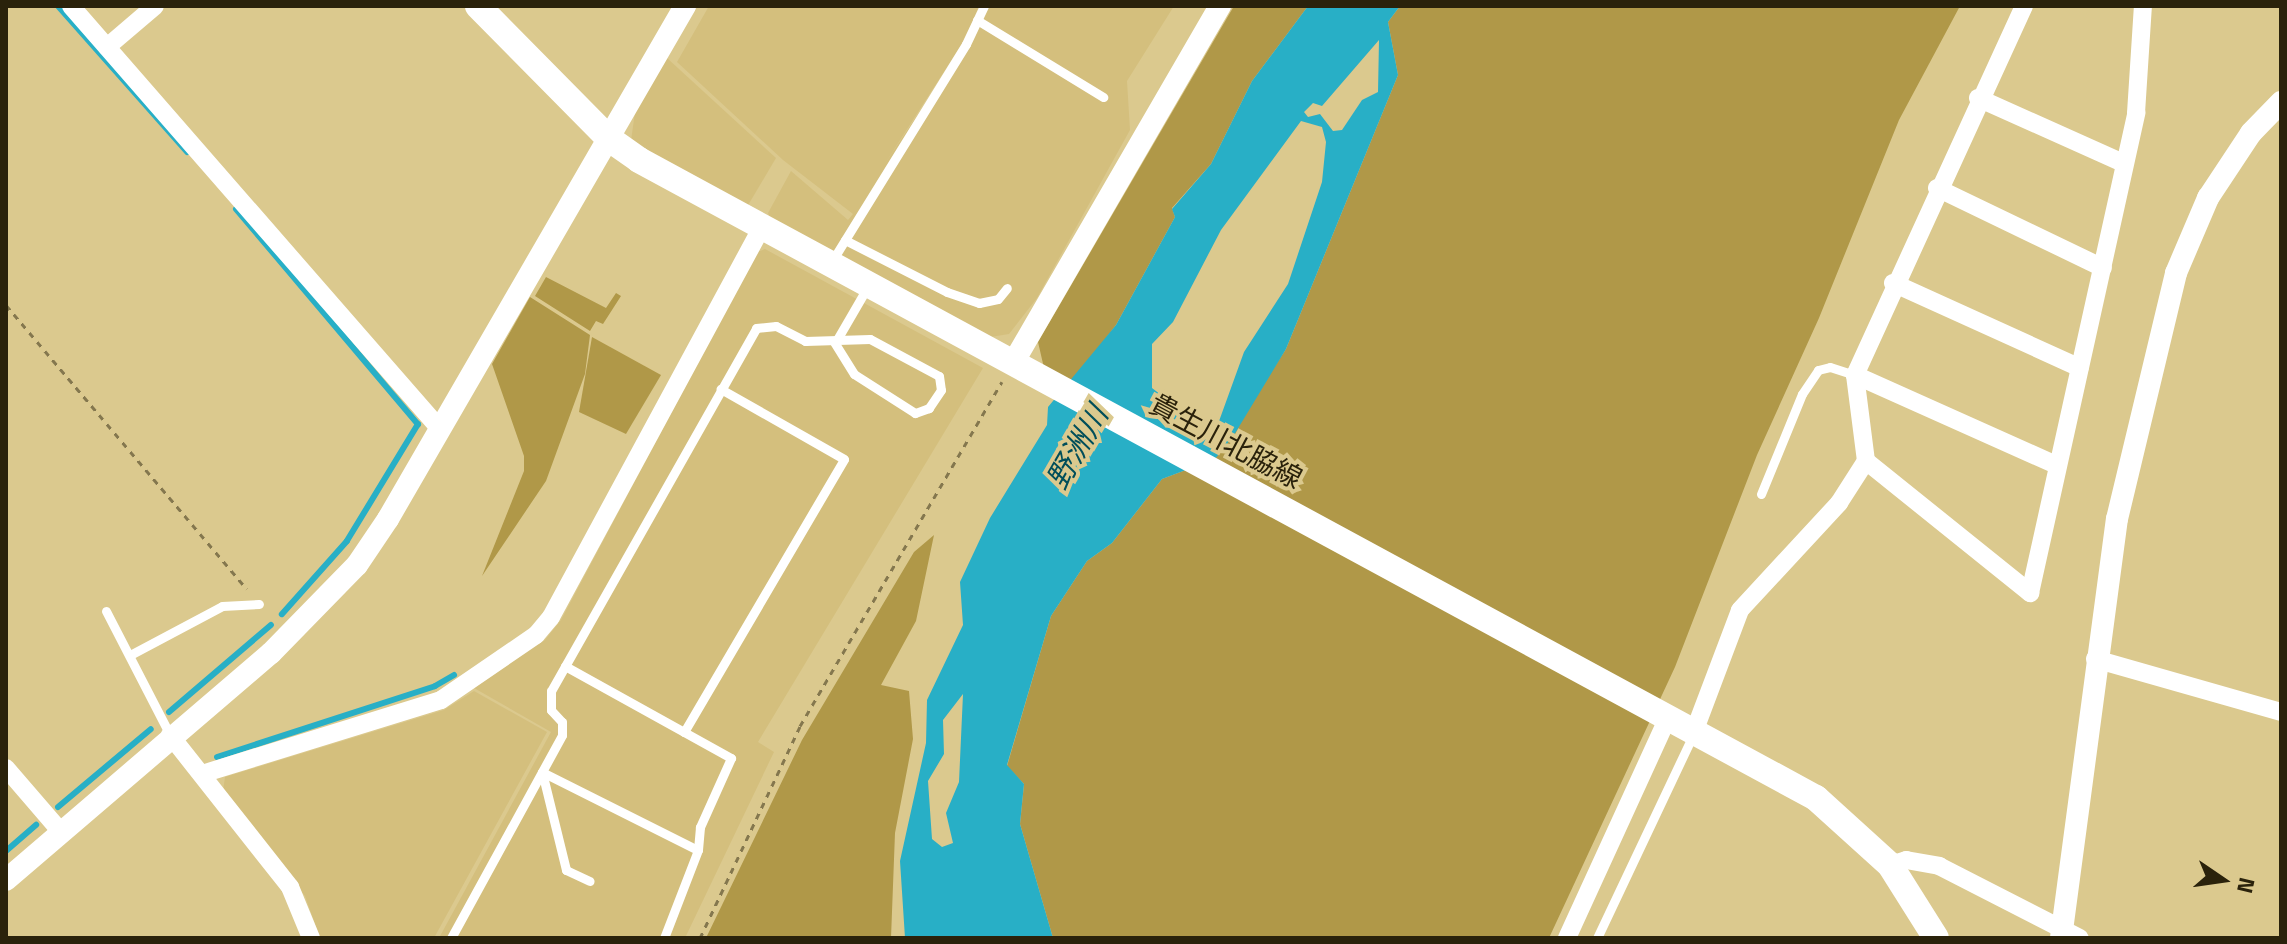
<!DOCTYPE html>
<meta charset="utf-8">
<style>
body{margin:0}
#map{position:relative;width:2287px;height:944px;overflow:hidden;background:#dbc98e;font-family:"Titillium Web","Noto Sans JP",sans-serif}
div>[style]{position:absolute}
[style*='--x']{left:calc(var(--x)*1px);top:calc(var(--y)*1px);width:calc(var(--w)*1px);rotate:calc(var(--a)*1deg)}
.built>*{inset:0;background:#d4bf7d}
.green>*{inset:0;background:#b09848}
.water>*{inset:0;background:#28afc6}
.stream>*{height:6px;margin:-3px;padding:0 3px;transform-origin:3px;border-radius:3px;background:#28afc6}
.path>*{height:3px;margin-top:-1.5px;transform-origin:0;background:repeating-linear-gradient(90deg,#84774e 0 6px,transparent 0 12px)}
.service>*{height:9px;margin:-4.5px;padding:0 4.5px;transform-origin:4.5px;border-radius:4.5px;background:#fff}
.minor>*{height:18px;margin:-9px;padding:0 9px;transform-origin:9px;border-radius:9px;background:#fff}
.tertiary>*{height:22px;margin:-11px;padding:0 11px;transform-origin:11px;border-radius:11px;background:#fff}
.secondary>*{height:26px;margin:-13px;padding:0 13px;transform-origin:13px;border-radius:13px;background:#fff}
span{translate:-50% -50%;white-space:nowrap;text-align:center;line-height:1.15;-webkit-text-stroke:8px #dbc98e;paint-order:stroke}
.street-label{font-size:28px;color:#2a220b}
.water-label{font-size:30px;color:#004e5a;font-style:italic}
.frame{position:absolute;inset:0;border:8px solid #2a220b;pointer-events:none}
.north{position:absolute;left:2183px;top:840px;width:80px;height:80px;-webkit-text-stroke:6px #dbc98e;paint-order:stroke;rotate:103deg;font-size:22px;font-weight:700;line-height:32px;text-align:center;color:#2a220b}
.north::after{content:'';display:block;margin:auto;width:28px;height:36px;background:#2a220b;clip-path:polygon(50% 0,100% 100%,50% 72%,0 100%)}
</style>
<div id="map">
<div class="built">
<i style="clip-path:polygon(709px 6px,979px 6px,965px 39px,884px 165px,965px 44px,981px 6px,1174px 6px,1127px 81px,1130px 130px,1037px 298px,1009px 334px,984px 338px,772px 224px,768px 213px,791px 171px,848px 220px,853px 214px,783px 160px,677px 62px)"></i>
<i style="clip-path:polygon(667px 58px,776px 158px,744px 212px,631px 141px,635px 112px)"></i>
<i style="clip-path:polygon(765px 249px,983px 368px,758px 742px,774px 752px,685px 938px,439px 938px,551px 732px,474px 688px,545px 640px,561px 620px,757px 252px)"></i>
<i style="clip-path:polygon(474px 691px,547px 732px,434px 938px,320px 938px,305px 896px,223px 791px,225px 777px,444px 710px)"></i>
</div>
<div class="green">
<i style="clip-path:polygon(1234px 6px,1308px 6px,1252px 81px,1211px 164px,1172px 208px,1175px 217px,1116px 325px,1071px 383px,1044px 368px,1038px 342px)"></i>
<i style="clip-path:polygon(1400px 6px,1960px 6px,1899px 120px,1819px 318px,1757px 455px,1675px 667px,1549px 938px,1053px 938px,1020px 824px,1024px 784px,1007px 766px,1051px 616px,1087px 561px,1112px 543px,1162px 479px,1215px 459px,1286px 349px,1398px 75px,1388px 22px)"></i>
<i style="clip-path:polygon(546px 277px,606px 308px,616px 293px,621px 296px,603px 324px,596px 321px,590px 331px,535px 296px)"></i>
<i style="clip-path:polygon(530px 297px,590px 335px,585px 374px,546px 481px,482px 576px,524px 471px,524px 456px,492px 364px)"></i>
<i style="clip-path:polygon(592px 337px,661px 375px,626px 434px,579px 412px)"></i>
<i style="clip-path:polygon(934px 535px,916px 621px,881px 685px,909px 691px,913px 739px,895px 833px,891px 938px,706px 938px,802px 740px,914px 552px)"></i>
</div>
<div class="water">
<i style="clip-path:polygon(evenodd,1308px 6px,1400px 6px,1388px 22px,1398px 75px,1286px 349px,1234px 435px,1215px 459px,1162px 479px,1112px 543px,1087px 561px,1051px 616px,1007px 765px,1024px 784px,1020px 824px,1053px 938px,905px 938px,900px 861px,926px 743px,927px 700px,963px 625px,960px 582px,990px 518px,1047px 425px,1048px 407px,1116px 325px,1175px 217px,1172px 209px,1211px 164px,1252px 81px,1308px 6px,1379px 40px,1378px 92px,1362px 100px,1342px 130px,1333px 131px,1320px 114px,1308px 117px,1304px 112px,1313px 103px,1322px 106px,1379px 40px,1308px 6px,1301px 121px,1322px 127px,1326px 142px,1322px 182px,1288px 284px,1244px 352px,1214px 435px,1199px 432px,1186px 414px,1152px 388px,1152px 344px,1173px 322px,1221px 230px,1301px 121px,1308px 6px,963px 694px,959px 782px,946px 813px,953px 843px,942px 847px,932px 839px,928px 781px,944px 754px,943px 720px,963px 694px)"></i>
</div>
<div class="stream">
<i style="--x:58;--y:6;--w:195;--a:48.5"></i>
<i style="--x:236;--y:209;--w:282;--a:49.8"></i>
<i style="--x:418;--y:424;--w:137;--a:121.3"></i>
<i style="--x:347;--y:541;--w:98;--a:131.7"></i>
<i style="--x:169;--y:712;--w:134;--a:-40.5"></i>
<i style="--x:217;--y:757;--w:229;--a:-18"></i>
<i style="--x:435;--y:686;--w:22;--a:-30"></i>
<i style="--x:58;--y:807;--w:121;--a:-40"></i>
<i style="--x:6;--y:851;--w:40;--a:-41"></i>
</div>
<div class="path">
<i style="--x:6;--y:305;--w:372;--a:49.7"></i>
<i style="--x:700;--y:938;--w:234;--a:-64.7"></i>
<i style="--x:800;--y:726;--w:399;--a:-59.6"></i>
</div>
<div class="service">
<i style="--x:977;--y:20;--w:148;--a:31.4"></i>
<i style="--x:845;--y:240;--w:114;--a:27"></i>
<i style="--x:947;--y:292;--w:34;--a:19"></i>
<i style="--x:979;--y:303;--w:19;--a:-12"></i>
<i style="--x:998;--y:299;--w:14;--a:-51"></i>
<i style="--x:832;--y:261;--w:255;--a:-58.3"></i>
<i style="--x:966;--y:44;--w:42;--a:-64.7"></i>
<i style="--x:835;--y:343;--w:66;--a:-59.9"></i>
<i style="--x:1761;--y:494;--w:108;--a:-67.7"></i>
<i style="--x:1802;--y:394;--w:29;--a:-56"></i>
<i style="--x:1818;--y:370;--w:12;--a:-14"></i>
<i style="--x:1830;--y:367;--w:26;--a:18"></i>
<i style="--x:106;--y:611;--w:140;--a:62.7"></i>
<i style="--x:130;--y:655;--w:104;--a:-28"></i>
<i style="--x:222;--y:606;--w:37;--a:-3"></i>
<i style="--x:565;--y:666;--w:190;--a:29"></i>
<i style="--x:731;--y:758;--w:76;--a:114.2"></i>
<i style="--x:700;--y:827;--w:23;--a:95"></i>
<i style="--x:698;--y:850;--w:94;--a:111.1"></i>
<i style="--x:684;--y:732;--w:316;--a:-59.6"></i>
<i style="--x:844;--y:459;--w:142;--a:-150.4"></i>
<i style="--x:542;--y:772;--w:174;--a:26.6"></i>
<i style="--x:542;--y:772;--w:101;--a:76.2"></i>
<i style="--x:566;--y:870;--w:26;--a:25"></i>
<i style="--x:451;--y:938;--w:231;--a:-61.3"></i>
<i style="--x:562;--y:735;--w:13;--a:-90"></i>
<i style="--x:562;--y:722;--w:16;--a:-133"></i>
<i style="--x:551;--y:710;--w:19;--a:-90"></i>
<i style="--x:551;--y:691;--w:417;--a:-60.5"></i>
<i style="--x:756;--y:328;--w:20;--a:-6"></i>
<i style="--x:776;--y:326;--w:33;--a:27"></i>
<i style="--x:805;--y:341;--w:65;--a:-1.8"></i>
<i style="--x:870;--y:339;--w:78;--a:28.2"></i>
<i style="--x:939;--y:376;--w:14;--a:82"></i>
<i style="--x:941;--y:390;--w:22;--a:124"></i>
<i style="--x:929;--y:408;--w:15;--a:160"></i>
<i style="--x:915;--y:413;--w:72;--a:-147.4"></i>
<i style="--x:854;--y:374;--w:36;--a:-122"></i>
<i style="--x:1597;--y:938;--w:225;--a:-64.7"></i>
</div>
<div class="minor">
<i style="--x:71;--y:6;--w:561;--a:48.9"></i>
<i style="--x:2024;--y:6;--w:406;--a:114.6"></i>
<i style="--x:1855;--y:375;--w:87;--a:82.7"></i>
<i style="--x:1866;--y:461;--w:211;--a:38.8"></i>
<i style="--x:2030;--y:593;--w:492;--a:-77.5"></i>
<i style="--x:2136;--y:113;--w:107;--a:-86.3"></i>
<i style="--x:107;--y:47;--w:63;--a:-40.5"></i>
<i style="--x:1978;--y:98;--w:159;--a:24.1"></i>
<i style="--x:1937;--y:188;--w:184;--a:25.7"></i>
<i style="--x:1893;--y:283;--w:205;--a:24.4"></i>
<i style="--x:1855;--y:375;--w:222;--a:24.1"></i>
<i style="--x:2095;--y:659;--w:193;--a:15.9"></i>
<i style="--x:1694;--y:732;--w:130;--a:-69.3"></i>
<i style="--x:1740;--y:610;--w:146;--a:-47.2"></i>
<i style="--x:1839;--y:503;--w:50;--a:-57.3"></i>
<i style="--x:170;--y:735;--w:194;--a:51.7"></i>
<i style="--x:290;--y:887;--w:55;--a:67.6"></i>
<i style="--x:6;--y:768;--w:84;--a:49.3"></i>
<i style="--x:202;--y:774;--w:250;--a:-17.2"></i>
<i style="--x:441;--y:700;--w:115;--a:-34.4"></i>
<i style="--x:536;--y:635;--w:23;--a:-50"></i>
<i style="--x:551;--y:617;--w:441;--a:-61.6"></i>
<i style="--x:1890;--y:865;--w:17;--a:-17"></i>
<i style="--x:1906;--y:860;--w:34;--a:10"></i>
<i style="--x:1939;--y:866;--w:158;--a:27.1"></i>
<i style="--x:1567;--y:938;--w:243;--a:-65.4"></i>
</div>
<div class="tertiary">
<i style="--x:1013;--y:363;--w:413;--a:-59.9"></i>
<i style="--x:6;--y:880;--w:349;--a:-40.6"></i>
<i style="--x:271;--y:653;--w:123;--a:-45.7"></i>
<i style="--x:357;--y:565;--w:55;--a:-56"></i>
<i style="--x:388;--y:519;--w:593;--a:-59.93"></i>
<i style="--x:2061;--y:938;--w:423;--a:-82.4"></i>
<i style="--x:2117;--y:519;--w:253;--a:-76.5"></i>
<i style="--x:2176;--y:273;--w:82;--a:-66.9"></i>
<i style="--x:2208;--y:198;--w:78;--a:-56.5"></i>
<i style="--x:2251;--y:133;--w:43;--a:-45.9"></i>
</div>
<div class="secondary">
<i style="--x:478;--y:6;--w:185;--a:45.4"></i>
<i style="--x:608;--y:138;--w:38;--a:35"></i>
<i style="--x:639;--y:160;--w:1339;--a:28.46"></i>
<i style="--x:1816;--y:798;--w:100;--a:42.2"></i>
<i style="--x:1890;--y:865;--w:86;--a:57.8"></i>
</div>
<div class="street-label">
<span style="left:1226px;top:441px;rotate:28deg">貴生川北脇線</span>
</div>
<div class="water-label">
<span style="left:1077px;top:447px;rotate:-60deg">野洲川</span>
</div>
<div class="frame"></div>
<div class="north">N</div>
</div>
